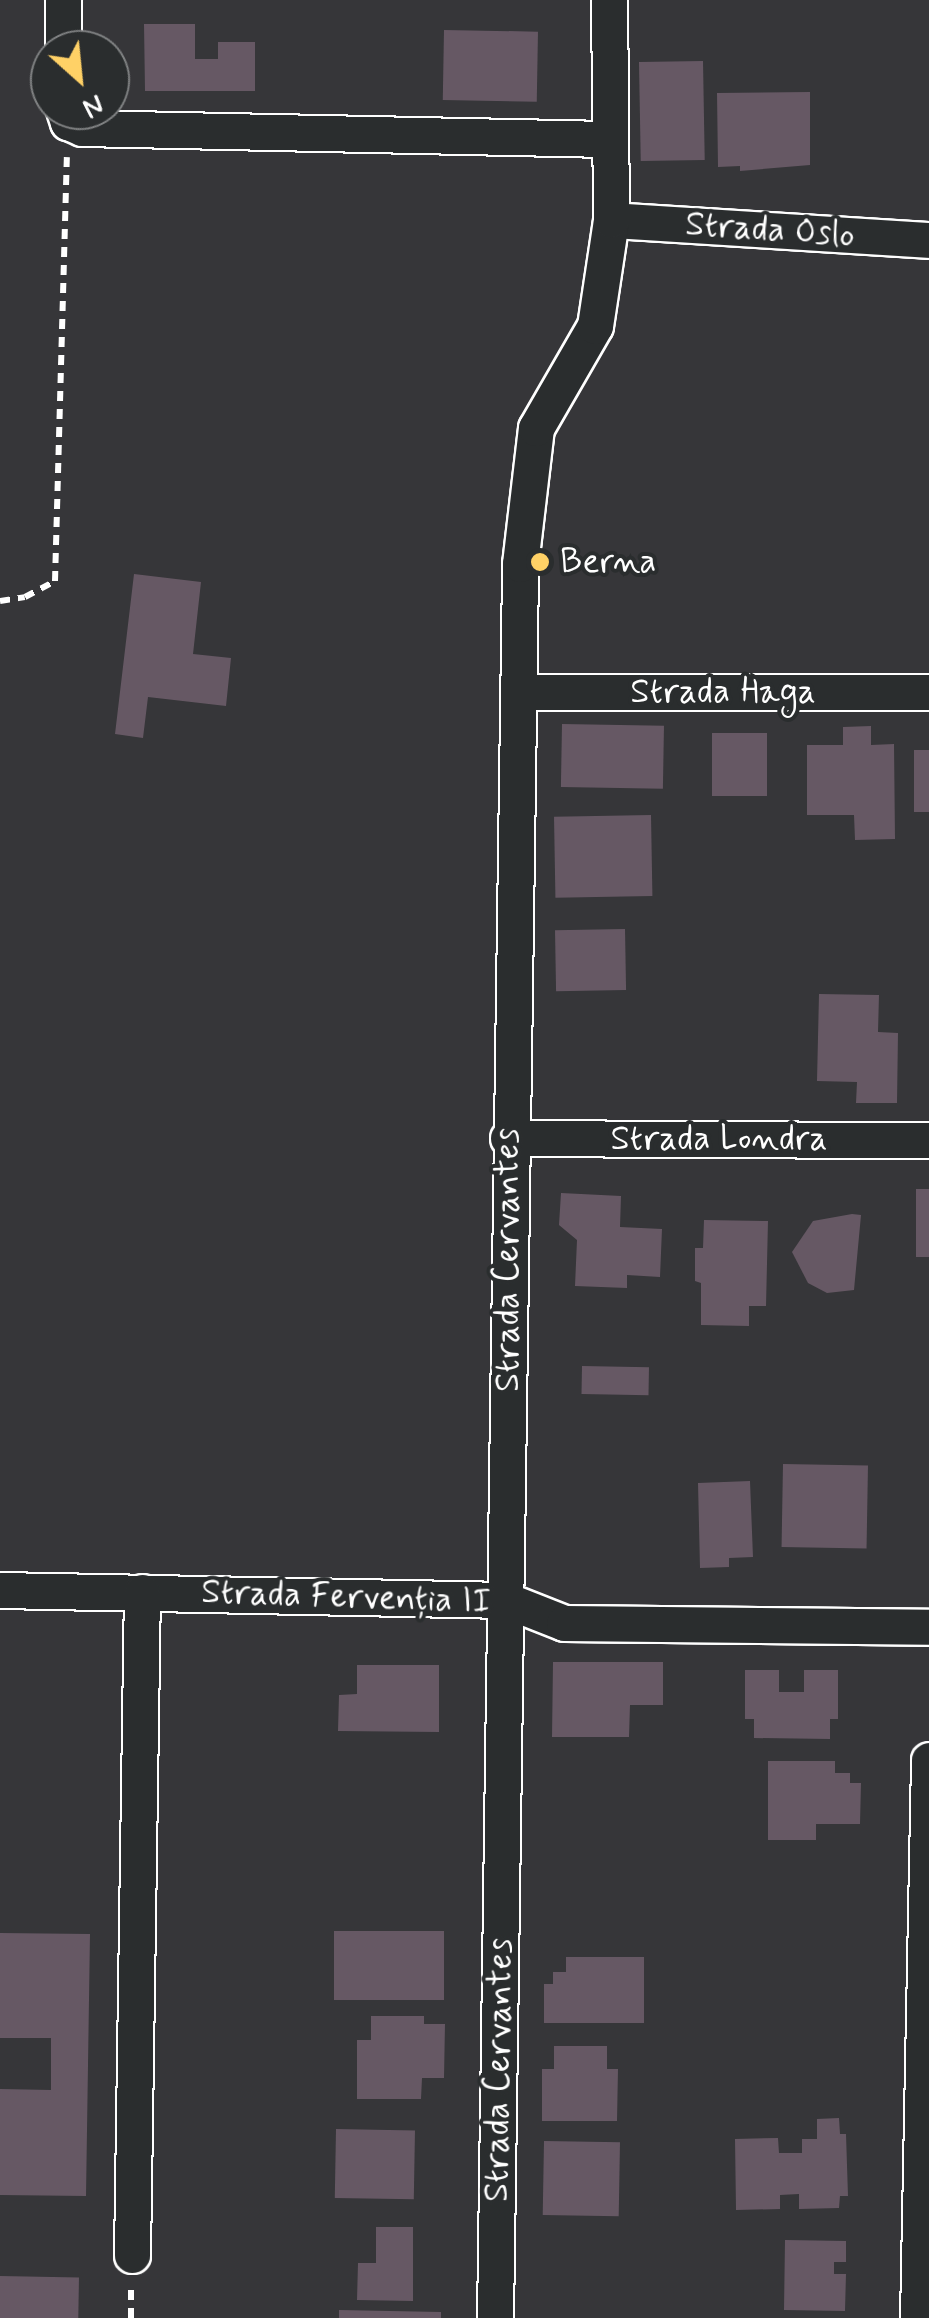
<!DOCTYPE html>
<meta charset="utf-8">
<style>
body{margin:0}
#map{position:relative;width:929px;height:2318px;overflow:hidden;background:#363639;font-family:Mynerve,sans-serif}
div>[style]{position:absolute}
[style*='--x']{left:calc(var(--x)*1px);top:calc(var(--y)*1px);width:calc(var(--w)*1px);rotate:calc(var(--a)*1deg)}
.building>*{inset:0;background:#665864;transform-origin:0 0}
.path>*{height:6px;margin-top:-3px;transform-origin:0;background:repeating-linear-gradient(90deg,#fff 0 10px,transparent 0 18px)}
.roads{filter:drop-shadow(2px 0 #fff) drop-shadow(-2px 0 #fff) drop-shadow(0 2px #fff) drop-shadow(0 -2px #fff)}
.minor>*{height:35px;margin:-17.5px;padding:0 17.5px;transform-origin:17.5px;border-radius:17.5px;background:#2a2d2e}
.dots>*{width:28px;height:28px;translate:-50% -50%;box-sizing:border-box;border:5px solid #2a2d2e;border-radius:50%}
span{translate:-50% -50%;white-space:nowrap;text-align:center;line-height:1.15;-webkit-text-stroke:8px #2a2d2e;paint-order:stroke}
.street-label{font-size:35px;color:#fff}
.poi-label{font-size:35px;color:#fff}
.left{translate:0 -50%;text-align:left}
.north{position:absolute;left:30px;top:30px;width:100px;height:100px;box-sizing:border-box;background:#2a2d2e;border:2px solid #7f8182;border-radius:50%;rotate:153deg;font-size:28px;font-weight:700;line-height:40px;text-align:center;color:#fff}
.north::after{content:'';display:block;margin:auto;width:35px;height:45px;background:#ffd166;clip-path:polygon(50% 0,100% 100%,50% 72%,0 100%)}
</style>
<div id="map">
<div class="building">
<i style="clip-path:polygon(144px 24px,195px 24px,195px 59px,218px 59px,218px 42px,255px 42px,255px 91px,145px 91px)"></i>
<i style="left:444px;top:30px;width:94px;height:70px;rotate:1deg"></i>
<i style="left:703px;top:61px;width:99px;height:64px;rotate:89deg"></i>
<i style="clip-path:polygon(810px 92px,810px 165px,740px 171px,740px 166px,718px 167px,717px 93px)"></i>
<i style="clip-path:polygon(134px 574px,201px 582px,193px 654px,231px 658px,226px 706px,148px 697px,143px 738px,115px 734px)"></i>
<i style="left:562px;top:724px;width:102px;height:63px;rotate:1deg"></i>
<i style="clip-path:polygon(871px 726px,871px 745px,894px 744px,895px 839px,855px 840px,854px 815px,807px 815px,807px 745px,843px 745px,843px 727px)"></i>
<i style="left:712px;top:733px;width:55px;height:63px"></i>
<i style="left:914px;top:750px;width:15px;height:62px"></i>
<i style="left:651px;top:815px;width:81px;height:97px;rotate:89deg"></i>
<i style="left:625px;top:929px;width:61px;height:70px;rotate:89deg"></i>
<i style="clip-path:polygon(819px 994px,879px 995px,878px 1032px,898px 1033px,897px 1103px,856px 1103px,857px 1082px,817px 1081px)"></i>
<i style="left:916px;top:1189px;width:13px;height:68px"></i>
<i style="clip-path:polygon(561px 1193px,621px 1196px,620px 1227px,662px 1229px,660px 1277px,627px 1275px,627px 1288px,575px 1286px,577px 1240px,559px 1225px)"></i>
<i style="clip-path:polygon(852px 1214px,861px 1215px,854px 1290px,827px 1293px,808px 1283px,792px 1252px,813px 1221px)"></i>
<i style="clip-path:polygon(704px 1220px,768px 1221px,766px 1306px,749px 1306px,749px 1326px,701px 1325px,701px 1283px,695px 1281px,695px 1248px,703px 1248px)"></i>
<i style="left:582px;top:1366px;width:67px;height:28px;rotate:1deg"></i>
<i style="left:783px;top:1464px;width:85px;height:83px;rotate:1deg"></i>
<i style="clip-path:polygon(750px 1481px,753px 1557px,729px 1558px,729px 1567px,700px 1568px,698px 1483px)"></i>
<i style="clip-path:polygon(553px 1662px,663px 1662px,663px 1705px,630px 1705px,629px 1737px,552px 1737px)"></i>
<i style="clip-path:polygon(357px 1665px,439px 1665px,439px 1732px,338px 1731px,339px 1695px,357px 1694px)"></i>
<i style="clip-path:polygon(745px 1670px,779px 1670px,779px 1692px,804px 1692px,804px 1670px,838px 1670px,838px 1719px,830px 1719px,830px 1739px,754px 1738px,754px 1719px,745px 1719px)"></i>
<i style="clip-path:polygon(768px 1761px,835px 1761px,835px 1773px,850px 1773px,850px 1783px,861px 1783px,860px 1824px,816px 1824px,816px 1840px,768px 1840px)"></i>
<i style="left:334px;top:1931px;width:110px;height:69px"></i>
<i style="clip-path:polygon(0 1933px,90px 1934px,86px 2196px,0 2195px,0 2089px,51px 2090px,51px 2038px,0 2038px)"></i>
<i style="clip-path:polygon(566px 1957px,644px 1957px,644px 2023px,544px 2023px,544px 1984px,553px 1984px,553px 1972px,566px 1972px)"></i>
<i style="clip-path:polygon(371px 2016px,424px 2016px,424px 2024px,445px 2024px,444px 2078px,422px 2078px,421px 2099px,357px 2099px,357px 2040px,371px 2040px)"></i>
<i style="clip-path:polygon(554px 2046px,607px 2046px,607px 2069px,618px 2069px,617px 2121px,542px 2121px,542px 2069px,554px 2069px)"></i>
<i style="clip-path:polygon(839px 2118px,840px 2134px,846px 2134px,848px 2196px,840px 2196px,839px 2208px,799px 2209px,799px 2194px,780px 2195px,780px 2209px,736px 2210px,735px 2139px,778px 2138px,779px 2153px,802px 2153px,802px 2139px,817px 2139px,817px 2119px)"></i>
<i style="left:336px;top:2129px;width:79px;height:69px;rotate:1deg"></i>
<i style="left:544px;top:2141px;width:76px;height:74px;rotate:1deg"></i>
<i style="clip-path:polygon(376px 2227px,413px 2227px,413px 2301px,357px 2300px,358px 2263px,376px 2263px)"></i>
<i style="clip-path:polygon(785px 2240px,846px 2241px,846px 2262px,834px 2262px,834px 2274px,846px 2274px,845px 2311px,784px 2310px)"></i>
<i style="left:0;top:2276px;width:79px;height:42px;rotate:1deg"></i>
<i style="clip-path:polygon(339px 2310px,441px 2312px,441px 2318px,339px 2318px)"></i>
</div>
<div class="path">
<i style="--x:0;--y:601;--w:25;--a:-9"></i>
<i style="--x:25;--y:597;--w:34;--a:-28"></i>
<i style="--x:55;--y:581;--w:424;--a:-88.4"></i>
<i style="--x:131;--y:2318;--w:31;--a:-90"></i>
</div>
<div class="roads">
<div class="minor">
<i style="--x:63;--y:0;--w:50;--a:90"></i>
<i style="--x:64;--y:110;--w:13;--a:72"></i>
<i style="--x:68;--y:122;--w:15;--a:23"></i>
<i style="--x:82;--y:128;--w:527;--a:1.2"></i>
<i style="--x:611;--y:220;--w:319;--a:3.6"></i>
<i style="--x:518;--y:692;--w:411;--a:0"></i>
<i style="--x:508;--y:1138;--w:421;--a:0.3"></i>
<i style="--x:0;--y:1590;--w:506;--a:1.13"></i>
<i style="--x:506;--y:1600;--w:62;--a:21.6"></i>
<i style="--x:564;--y:1623;--w:365;--a:0.6"></i>
<i style="--x:132;--y:2255;--w:663;--a:-89.14"></i>
<i style="--x:495;--y:2318;--w:1754;--a:-89.18"></i>
<i style="--x:520;--y:564;--w:137;--a:-83.3"></i>
<i style="--x:536;--y:428;--w:118;--a:-60"></i>
<i style="--x:595;--y:326;--w:107;--a:-81.4"></i>
<i style="--x:611;--y:220;--w:220;--a:-90.5"></i>
<i style="--x:918;--y:2318;--w:558;--a:-88.87"></i>
</div>
</div>
<div class="dots">
<i style="left:540px;top:562px;background:#ffd166"></i>
</div>
<div class="street-label">
<span style="left:770px;top:230px;rotate:4deg">Strada Oslo</span>
<span style="left:723px;top:692px">Strada Haga</span>
<span style="left:719px;top:1139px">Strada Londra</span>
<span style="left:508px;top:1260px;rotate:-90deg">Strada Cervantes</span>
<span style="left:346px;top:1597px;rotate:2deg">Strada Fervenția II</span>
<span style="left:499px;top:2070px;rotate:-89deg">Strada Cervantes</span>
</div>
<div class="poi-label">
<span class="left" style="left:560px;top:562px">Berna</span>
</div>
<div class="north">N</div>
</div>
